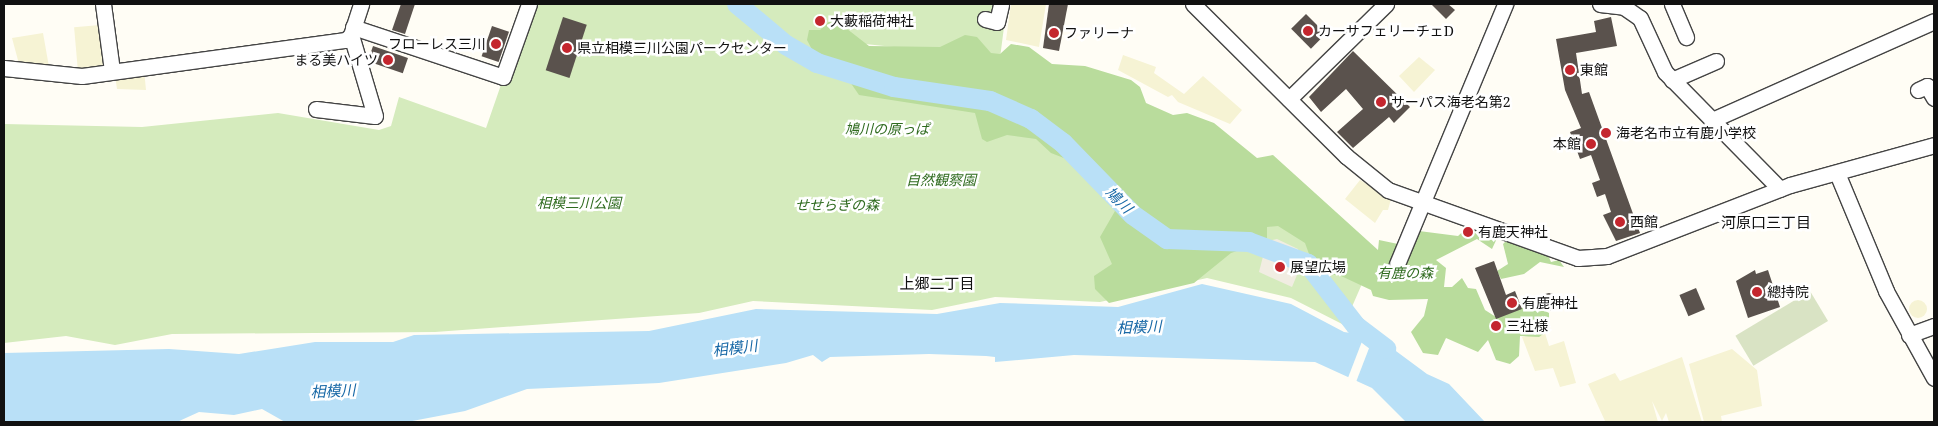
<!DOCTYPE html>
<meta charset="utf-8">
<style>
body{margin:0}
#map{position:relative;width:1938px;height:426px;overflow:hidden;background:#fffdf5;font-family:"Noto Serif","Noto Sans JP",serif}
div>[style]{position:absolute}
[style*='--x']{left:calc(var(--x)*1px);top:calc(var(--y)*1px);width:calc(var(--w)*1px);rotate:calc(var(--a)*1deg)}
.farmland>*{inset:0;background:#f6f3d4;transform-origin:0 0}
.round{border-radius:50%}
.green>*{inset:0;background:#d5ebbd}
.forest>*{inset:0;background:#b9dc9c}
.cemetery>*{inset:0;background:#d9e3c4;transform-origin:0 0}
.plaza>*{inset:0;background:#f1ede2}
.water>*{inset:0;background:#b9e0f7}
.pier>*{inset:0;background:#fffdf5;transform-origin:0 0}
.river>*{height:20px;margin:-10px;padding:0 10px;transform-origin:10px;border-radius:10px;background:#b9e0f7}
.building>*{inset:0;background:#5a524d;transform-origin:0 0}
.roads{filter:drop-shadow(1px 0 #444) drop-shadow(-1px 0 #444) drop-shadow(0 1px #444) drop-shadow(0 -1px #444)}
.minor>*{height:15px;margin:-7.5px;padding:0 7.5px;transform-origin:7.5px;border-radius:7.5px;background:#fff}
.dots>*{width:14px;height:14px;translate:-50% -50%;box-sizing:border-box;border:2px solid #fff;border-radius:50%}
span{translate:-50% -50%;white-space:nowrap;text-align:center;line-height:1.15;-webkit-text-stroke:5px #fff;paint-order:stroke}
.poi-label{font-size:14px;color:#111}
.left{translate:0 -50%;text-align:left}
.right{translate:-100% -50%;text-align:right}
.park-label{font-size:14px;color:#2f6b1f;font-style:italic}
.water-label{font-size:15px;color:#1768a6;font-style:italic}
.neighbourhood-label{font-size:15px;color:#111}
.frame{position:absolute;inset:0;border:5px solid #111;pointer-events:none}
</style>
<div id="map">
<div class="farmland">
<i style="clip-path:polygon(1011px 4px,1046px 4px,1039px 47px,1006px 40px)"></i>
<i style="left:100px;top:25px;width:42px;height:26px;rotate:85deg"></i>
<i style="clip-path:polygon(43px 33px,49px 67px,19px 64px,12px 38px)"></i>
<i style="clip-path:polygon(1123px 55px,1156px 67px,1154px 73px,1184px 94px,1203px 76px,1242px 110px,1230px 124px,1178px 102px,1172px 95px,1168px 97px,1118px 70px)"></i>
<i style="clip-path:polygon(1419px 57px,1435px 70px,1414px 92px,1399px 76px)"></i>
<i style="clip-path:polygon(144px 70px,146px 90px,117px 89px,115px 75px)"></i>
<i style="clip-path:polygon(1360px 180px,1391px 199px,1388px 210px,1383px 210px,1375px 223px,1345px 199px)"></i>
<i class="round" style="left:1909px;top:300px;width:18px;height:18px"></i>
<i style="clip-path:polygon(1545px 333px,1549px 346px,1564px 341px,1576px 383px,1560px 387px,1553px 368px,1535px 371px,1522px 337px)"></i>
<i style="clip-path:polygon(1732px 349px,1757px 370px,1762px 406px,1721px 416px,1722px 422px,1704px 422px,1689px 364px)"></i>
<i style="clip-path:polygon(1682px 357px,1702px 422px,1669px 422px,1666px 413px,1662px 421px,1652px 401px,1658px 422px,1605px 421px,1588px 384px,1615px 373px,1620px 381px)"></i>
</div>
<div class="green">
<i style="clip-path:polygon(529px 4px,1007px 4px,1000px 58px,865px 44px,864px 48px,1375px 254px,1344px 325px,1291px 298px,1207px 278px,1100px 302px,995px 297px,932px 310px,753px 301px,699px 313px,435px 332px,172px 334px,115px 345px,66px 336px,4px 343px,4px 124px,142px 127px,278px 113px,379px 130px,391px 126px,399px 97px,486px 128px)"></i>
</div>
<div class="forest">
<i style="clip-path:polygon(833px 18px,869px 46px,940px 47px,965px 35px,977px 37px,991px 53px,1000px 54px,1011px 44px,1029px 47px,1052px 64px,1085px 66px,1131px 80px,1140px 87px,1146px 103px,1173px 115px,1187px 113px,1214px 123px,1257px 158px,1273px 155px,1378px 250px,1379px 240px,1398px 244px,1419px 231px,1458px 236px,1471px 224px,1499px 234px,1492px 249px,1477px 239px,1436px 260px,1446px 268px,1444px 287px,1452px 287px,1462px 278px,1468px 288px,1476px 289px,1485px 310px,1496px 317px,1532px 304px,1549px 313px,1549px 330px,1539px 337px,1520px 336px,1519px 356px,1510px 364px,1496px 360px,1488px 340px,1478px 352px,1446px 338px,1438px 355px,1423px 353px,1411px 332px,1424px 316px,1428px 299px,1389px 300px,1373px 296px,1371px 290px,1339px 275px,1315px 275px,1302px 263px,1309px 254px,1305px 243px,1278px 226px,1267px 227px,1267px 241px,1231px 253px,1194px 283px,1109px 303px,1095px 289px,1094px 276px,1112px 264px,1100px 237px,1115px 211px,1110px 202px,1069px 160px,1051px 153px,1036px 139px,1007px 135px,987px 142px,982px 139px,975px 113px,859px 95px,848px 79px,818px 61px,807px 40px,809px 30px,820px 30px)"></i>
<i style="clip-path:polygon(1508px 239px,1547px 253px,1551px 262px,1559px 260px,1564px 267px,1540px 262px,1524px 274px,1501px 279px,1497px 271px,1508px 264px,1503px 244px)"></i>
</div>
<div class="cemetery">
<i style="left:1810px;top:291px;width:35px;height:87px;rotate:59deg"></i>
</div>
<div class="plaza">
<i style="clip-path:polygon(1277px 239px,1298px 249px,1302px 263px,1292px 287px,1259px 272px,1267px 241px)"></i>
</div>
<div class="water">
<i style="clip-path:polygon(1202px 284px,1291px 304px,1344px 332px,1377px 337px,1427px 374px,1449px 384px,1485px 422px,1406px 422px,1372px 388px,1315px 362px,1074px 355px,995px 362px,995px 357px,986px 356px,929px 354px,830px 357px,822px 362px,813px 355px,786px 363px,659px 383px,527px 389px,465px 411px,407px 422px,285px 422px,262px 409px,234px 415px,199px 412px,177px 422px,4px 422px,4px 353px,169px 349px,239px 354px,315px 342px,393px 342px,414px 335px,649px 331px,756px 309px,937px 314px,1000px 303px,1118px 307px)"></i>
</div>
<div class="pier">
<i style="left:1366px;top:331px;width:9px;height:51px;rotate:21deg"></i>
</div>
<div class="river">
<i style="--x:737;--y:4;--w:64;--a:39.9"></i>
<i style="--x:786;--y:45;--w:36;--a:30"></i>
<i style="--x:817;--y:63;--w:81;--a:17.3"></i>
<i style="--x:894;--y:87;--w:97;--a:8.3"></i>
<i style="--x:990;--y:101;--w:45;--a:23.7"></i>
<i style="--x:1031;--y:119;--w:40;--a:37"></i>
<i style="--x:1063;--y:143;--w:100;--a:45.8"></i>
<i style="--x:1133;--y:215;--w:42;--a:35.2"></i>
<i style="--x:1167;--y:239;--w:82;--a:2.1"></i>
<i style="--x:1249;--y:242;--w:63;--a:20.4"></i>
<i style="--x:1308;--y:264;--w:78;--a:52.3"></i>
<i style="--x:1356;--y:326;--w:38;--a:37"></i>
</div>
<div class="building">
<i style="clip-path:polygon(401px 4px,415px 4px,405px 34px,392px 30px)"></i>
<i style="clip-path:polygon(1049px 4px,1068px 4px,1059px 51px,1043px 48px)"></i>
<i style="clip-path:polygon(1431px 4px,1448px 4px,1455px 10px,1446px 19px)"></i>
<i style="left:1306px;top:14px;width:28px;height:21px;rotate:45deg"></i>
<i style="left:563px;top:17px;width:25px;height:56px;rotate:18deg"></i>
<i style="clip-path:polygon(1611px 17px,1617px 46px,1576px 53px,1582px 94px,1589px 92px,1640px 233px,1616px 241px,1603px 215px,1611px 212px,1605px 194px,1597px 197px,1592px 183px,1600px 180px,1591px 155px,1580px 159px,1570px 132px,1581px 128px,1565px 90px,1556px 39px,1596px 32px,1594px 21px)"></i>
<i style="left:492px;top:26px;width:18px;height:32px;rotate:19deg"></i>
<i style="left:373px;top:46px;width:37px;height:16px;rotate:19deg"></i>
<i style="clip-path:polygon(1353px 51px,1410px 107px,1394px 123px,1389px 117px,1353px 148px,1337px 132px,1363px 109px,1346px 89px,1321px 112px,1309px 97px)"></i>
<i style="clip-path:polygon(1494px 261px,1506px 295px,1515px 291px,1522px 309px,1496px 319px,1475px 268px)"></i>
<i style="clip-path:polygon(1755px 270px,1756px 274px,1768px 270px,1780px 307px,1748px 318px,1736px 281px)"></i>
<i style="left:1696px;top:288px;width:23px;height:18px;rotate:67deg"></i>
<i class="round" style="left:1540px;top:293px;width:18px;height:18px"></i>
</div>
<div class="roads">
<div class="minor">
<i style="--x:103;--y:4;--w:68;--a:82.3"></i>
<i style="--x:1193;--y:4;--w:216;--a:44.8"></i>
<i style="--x:1346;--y:156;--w:54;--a:39"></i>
<i style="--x:1388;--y:190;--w:202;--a:19.7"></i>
<i style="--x:1578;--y:258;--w:29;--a:-4"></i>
<i style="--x:1607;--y:256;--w:196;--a:-21.2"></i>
<i style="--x:1790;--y:185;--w:149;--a:-15.5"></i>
<i style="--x:1600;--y:4;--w:24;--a:7"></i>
<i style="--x:1624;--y:7;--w:19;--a:35"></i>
<i style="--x:1640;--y:18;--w:60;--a:65.2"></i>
<i style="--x:1665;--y:72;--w:164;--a:45.5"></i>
<i style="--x:1672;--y:4;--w:36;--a:67"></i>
<i style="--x:985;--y:19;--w:12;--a:14"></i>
<i style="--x:997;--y:22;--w:18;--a:-77"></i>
<i style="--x:353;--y:27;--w:158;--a:18.4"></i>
<i style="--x:503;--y:77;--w:77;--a:-70.4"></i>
<i style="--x:4;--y:68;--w:78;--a:5.9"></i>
<i style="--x:82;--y:76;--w:266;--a:-7.8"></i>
<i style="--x:346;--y:40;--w:7;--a:-45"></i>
<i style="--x:1672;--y:80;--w:48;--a:-23.4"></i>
<i style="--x:1918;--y:90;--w:10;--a:-24"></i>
<i style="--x:1927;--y:86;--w:14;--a:60"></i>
<i style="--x:1289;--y:99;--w:136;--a:-44.4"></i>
<i style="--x:316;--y:109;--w:59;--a:6.8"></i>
<i style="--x:375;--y:116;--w:84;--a:-106.5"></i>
<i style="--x:351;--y:35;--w:33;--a:-72"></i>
<i style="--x:1712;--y:120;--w:243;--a:-24"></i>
<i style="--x:1837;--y:173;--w:128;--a:67.4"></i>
<i style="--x:1886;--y:291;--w:99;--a:61.1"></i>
<i style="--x:1397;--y:264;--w:282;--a:-67.4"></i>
<i style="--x:1909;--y:335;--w:27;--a:-20"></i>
</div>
</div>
<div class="dots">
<i style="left:820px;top:21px;background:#c4262e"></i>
<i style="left:1308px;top:31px;background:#c4262e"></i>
<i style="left:1054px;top:33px;background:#c4262e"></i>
<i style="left:496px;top:44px;background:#c4262e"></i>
<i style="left:567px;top:48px;background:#c4262e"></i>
<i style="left:388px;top:60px;background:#c4262e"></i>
<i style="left:1570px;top:70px;background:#c4262e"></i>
<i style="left:1381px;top:102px;background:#c4262e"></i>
<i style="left:1606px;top:133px;background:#c4262e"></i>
<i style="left:1591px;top:144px;background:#c4262e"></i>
<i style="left:1620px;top:222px;background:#c4262e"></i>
<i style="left:1468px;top:232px;background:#c4262e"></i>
<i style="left:1280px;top:267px;background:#c4262e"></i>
<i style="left:1757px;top:292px;background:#c4262e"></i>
<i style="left:1512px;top:303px;background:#c4262e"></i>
<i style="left:1496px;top:326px;background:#c4262e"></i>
</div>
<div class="poi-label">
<span class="left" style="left:830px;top:21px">大藪稲荷神社</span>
<span class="left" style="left:1318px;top:31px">カーサフェリーチェD</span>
<span class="left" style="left:1064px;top:33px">ファリーナ</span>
<span class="right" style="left:486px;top:44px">フローレス三川</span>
<span class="left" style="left:577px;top:48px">県立相模三川公園パークセンター</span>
<span class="right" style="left:378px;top:60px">まる美ハイツ</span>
<span class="left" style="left:1580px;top:70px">東館</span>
<span class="left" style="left:1391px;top:102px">サーパス海老名第2</span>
<span class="left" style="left:1616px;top:133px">海老名市立有鹿小学校</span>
<span class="right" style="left:1581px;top:144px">本館</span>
<span class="left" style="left:1630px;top:222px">西館</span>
<span class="left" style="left:1478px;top:232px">有鹿天神社</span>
<span class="left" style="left:1290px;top:267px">展望広場</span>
<span class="left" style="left:1767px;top:292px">總持院</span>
<span class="left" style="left:1522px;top:303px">有鹿神社</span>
<span class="left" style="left:1506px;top:326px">三社様</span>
</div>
<div class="park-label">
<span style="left:887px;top:129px">鳩川の原っぱ</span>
<span style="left:941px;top:180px">自然観察園</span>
<span style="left:579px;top:203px">相模三川公園</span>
<span style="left:837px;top:205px">せせらぎの森</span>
<span style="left:1405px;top:273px">有鹿の森</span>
</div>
<div class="water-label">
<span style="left:1119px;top:200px;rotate:45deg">鳩川</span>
<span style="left:1139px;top:327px;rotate:-2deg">相模川</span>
<span style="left:735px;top:348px;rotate:-7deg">相模川</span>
<span style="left:333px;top:391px;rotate:-3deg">相模川</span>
</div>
<div class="neighbourhood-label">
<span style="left:1766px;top:223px">河原口三丁目</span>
<span style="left:937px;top:284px">上郷二丁目</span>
</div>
<div class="frame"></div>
</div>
